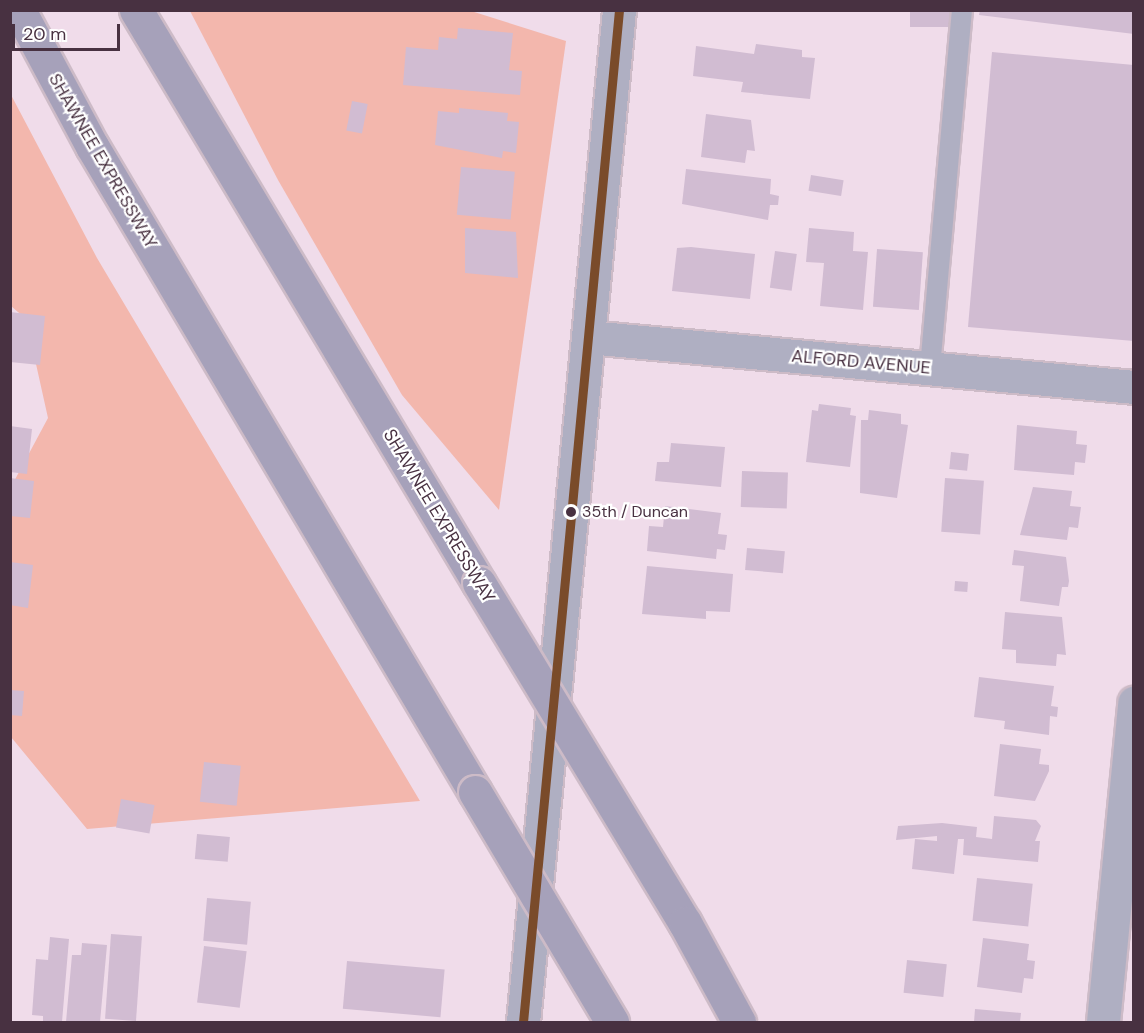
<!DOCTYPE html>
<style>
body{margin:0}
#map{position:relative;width:1144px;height:1033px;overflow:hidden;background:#f0dcea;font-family:"DM Sans",sans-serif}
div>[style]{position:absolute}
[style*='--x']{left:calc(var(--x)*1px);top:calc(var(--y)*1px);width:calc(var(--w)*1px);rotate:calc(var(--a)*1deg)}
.green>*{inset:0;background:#f3b7ad}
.building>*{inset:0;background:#d1bcd2;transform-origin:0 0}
.roads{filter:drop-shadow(2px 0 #cdbbc7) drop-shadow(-2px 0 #cdbbc7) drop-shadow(0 2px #cdbbc7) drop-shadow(0 -2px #cdbbc7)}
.service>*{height:20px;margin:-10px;padding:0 10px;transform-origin:10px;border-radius:10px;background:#afafc2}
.minor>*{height:33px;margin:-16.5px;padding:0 16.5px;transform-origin:16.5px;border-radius:16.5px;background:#afafc2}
.tertiary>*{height:33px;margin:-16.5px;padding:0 16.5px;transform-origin:16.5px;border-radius:16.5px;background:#afafc2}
.motorway>*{height:33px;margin:-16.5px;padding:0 16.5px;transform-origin:16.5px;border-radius:16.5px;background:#a6a1ba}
.bridges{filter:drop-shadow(2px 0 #cdbbc7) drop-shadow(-2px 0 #cdbbc7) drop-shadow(0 2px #cdbbc7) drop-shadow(0 -2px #cdbbc7)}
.motorway-bridge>*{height:33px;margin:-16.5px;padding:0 16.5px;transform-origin:16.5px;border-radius:16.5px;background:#a6a1ba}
.bus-1>*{height:9px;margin:-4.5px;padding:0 4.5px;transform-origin:4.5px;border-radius:4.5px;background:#7a4b2a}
.dots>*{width:16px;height:16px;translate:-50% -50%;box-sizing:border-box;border:3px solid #fff;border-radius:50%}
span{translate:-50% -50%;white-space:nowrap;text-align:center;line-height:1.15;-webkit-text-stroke:4.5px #fff;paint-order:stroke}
.bus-label{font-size:16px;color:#483141}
.left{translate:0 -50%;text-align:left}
.street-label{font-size:18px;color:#483141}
.frame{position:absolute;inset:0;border:12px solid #483141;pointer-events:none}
.scale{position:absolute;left:12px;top:24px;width:108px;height:27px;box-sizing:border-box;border:3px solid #483141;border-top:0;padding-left:8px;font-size:18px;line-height:21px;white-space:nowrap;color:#483141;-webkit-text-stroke:4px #fff;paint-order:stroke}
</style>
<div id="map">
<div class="green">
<i style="clip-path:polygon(190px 11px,471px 11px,566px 41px,499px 510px,402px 395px,278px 180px)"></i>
<i style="clip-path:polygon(10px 93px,97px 258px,420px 801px,87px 829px,11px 737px,11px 487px,48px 418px,26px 319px,11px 306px)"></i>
</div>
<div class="building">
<i style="left:910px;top:10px;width:41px;height:17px"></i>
<i style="clip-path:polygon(980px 10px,1134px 10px,1134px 34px,979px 15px)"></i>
<i style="clip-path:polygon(458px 28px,513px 33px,509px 70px,522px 71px,520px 95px,403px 85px,406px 47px,438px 50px,439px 37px,457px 39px)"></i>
<i style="clip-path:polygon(756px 44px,802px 50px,802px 57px,815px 58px,810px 99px,741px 92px,743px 82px,693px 76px,696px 46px,754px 54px)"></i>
<i style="clip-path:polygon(992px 52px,1134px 65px,1134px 341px,968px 327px)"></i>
<i style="left:352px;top:101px;width:16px;height:30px;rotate:11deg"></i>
<i style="clip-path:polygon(459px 108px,508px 113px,507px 121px,519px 122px,516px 153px,503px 151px,502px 158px,435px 145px,438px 111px,459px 113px)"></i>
<i style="clip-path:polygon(706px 114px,751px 120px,755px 151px,747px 150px,745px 163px,701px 157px)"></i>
<i style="left:461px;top:167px;width:54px;height:48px;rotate:5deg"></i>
<i style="clip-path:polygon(686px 169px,771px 179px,770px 194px,779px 196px,778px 205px,770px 205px,768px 220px,682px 204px)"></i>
<i style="left:811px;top:175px;width:33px;height:16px;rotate:9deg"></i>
<i style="clip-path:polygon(465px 228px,516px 232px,518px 278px,465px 273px)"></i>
<i style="clip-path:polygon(809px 228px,854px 232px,853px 251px,868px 252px,863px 310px,820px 306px,824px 263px,806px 262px)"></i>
<i style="clip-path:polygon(691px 247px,755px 254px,750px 299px,672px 291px,677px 248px)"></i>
<i style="left:877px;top:249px;width:46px;height:58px;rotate:4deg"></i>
<i style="left:775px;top:251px;width:22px;height:37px;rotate:8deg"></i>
<i style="clip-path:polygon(10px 312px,45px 316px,40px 365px,10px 362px)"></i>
<i style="clip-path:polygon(819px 404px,851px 408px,850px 415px,856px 416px,850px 467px,806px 462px,812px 410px,818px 411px)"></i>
<i style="clip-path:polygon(869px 410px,901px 414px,901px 424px,908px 425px,897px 498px,860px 493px,861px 420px,868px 420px)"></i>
<i style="clip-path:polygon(1017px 425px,1077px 431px,1076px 444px,1087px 445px,1085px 463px,1075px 462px,1074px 475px,1014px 470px)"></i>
<i style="clip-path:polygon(10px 426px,32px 429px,27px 474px,10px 472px)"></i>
<i style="clip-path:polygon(671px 443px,725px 447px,721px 487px,655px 481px,657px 462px,669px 462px)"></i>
<i style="left:951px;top:452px;width:18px;height:17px;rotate:6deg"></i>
<i style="left:742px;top:471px;width:46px;height:36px;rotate:2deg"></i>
<i style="clip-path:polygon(10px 478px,34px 481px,30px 518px,10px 516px)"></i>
<i style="left:945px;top:478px;width:39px;height:54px;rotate:4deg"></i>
<i style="clip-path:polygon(1033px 487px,1072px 491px,1070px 506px,1081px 507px,1078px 528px,1069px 527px,1067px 540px,1020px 535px)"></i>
<i style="clip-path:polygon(665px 506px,721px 513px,718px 534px,727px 535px,725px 550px,717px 549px,716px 559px,647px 551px,649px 526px,663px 527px)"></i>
<i style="left:747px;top:548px;width:38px;height:22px;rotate:5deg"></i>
<i style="clip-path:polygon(1014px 550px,1066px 557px,1069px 581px,1068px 587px,1062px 587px,1059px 606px,1020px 601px,1024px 566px,1012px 565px)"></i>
<i style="clip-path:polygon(10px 562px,33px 565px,28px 608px,10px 605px)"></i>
<i style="clip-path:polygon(647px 566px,733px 574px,730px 612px,706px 611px,706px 619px,642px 614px)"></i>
<i style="left:955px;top:581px;width:13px;height:10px;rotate:4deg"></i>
<i style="clip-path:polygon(1005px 612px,1062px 617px,1066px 655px,1057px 654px,1056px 666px,1016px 663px,1016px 650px,1002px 649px)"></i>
<i style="clip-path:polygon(979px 677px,1054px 686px,1051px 706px,1058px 707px,1057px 717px,1050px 716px,1049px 735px,1004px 729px,1005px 721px,974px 717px)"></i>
<i style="clip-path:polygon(10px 690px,24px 691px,22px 716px,10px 715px)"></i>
<i style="clip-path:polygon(1000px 744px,1041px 749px,1039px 764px,1049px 765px,1049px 771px,1035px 801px,994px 796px)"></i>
<i style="left:204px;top:762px;width:37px;height:40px;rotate:6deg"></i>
<i style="left:121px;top:799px;width:34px;height:29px;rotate:10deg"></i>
<i style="clip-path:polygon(994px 816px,1036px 820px,1041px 826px,1035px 841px,1040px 841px,1038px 862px,963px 855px,964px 839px,958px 839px,954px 874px,912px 869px,915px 839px,937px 841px,937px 836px,896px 840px,898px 826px,942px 823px,977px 827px,976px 837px,992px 839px)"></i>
<i style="left:197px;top:834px;width:33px;height:25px;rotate:5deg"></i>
<i style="left:977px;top:878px;width:56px;height:43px;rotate:6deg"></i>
<i style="left:207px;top:898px;width:44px;height:43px;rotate:5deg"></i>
<i style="left:111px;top:934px;width:31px;height:85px;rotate:4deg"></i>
<i style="clip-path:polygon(50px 937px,69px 939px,62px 1022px,43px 1022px,43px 1016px,32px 1015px,36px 959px,48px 960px)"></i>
<i style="clip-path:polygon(983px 938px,1029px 944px,1027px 960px,1035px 961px,1033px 979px,1024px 978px,1022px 993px,977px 987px)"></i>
<i style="clip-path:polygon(82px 943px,107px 945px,100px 1022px,66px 1022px,72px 955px,81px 955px)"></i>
<i style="left:204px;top:946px;width:43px;height:57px;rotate:7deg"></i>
<i style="left:907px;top:960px;width:40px;height:33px;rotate:6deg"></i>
<i style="left:347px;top:961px;width:98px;height:48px;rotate:5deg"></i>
<i style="clip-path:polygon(975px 1009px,1021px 1013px,1020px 1022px,974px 1022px)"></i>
</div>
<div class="roads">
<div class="service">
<i style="--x:930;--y:368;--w:359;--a:-84.9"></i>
</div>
<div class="minor">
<i style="--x:588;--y:337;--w:548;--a:5.23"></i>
<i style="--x:1103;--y:1022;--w:321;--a:-84.4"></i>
</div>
<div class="tertiary">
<i style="--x:523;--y:1022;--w:1017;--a:-84.58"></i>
</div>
<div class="motorway">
<i style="--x:19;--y:10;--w:154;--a:61.8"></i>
<i style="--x:92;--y:146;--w:751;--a:59.34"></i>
<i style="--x:136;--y:10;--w:668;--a:59.1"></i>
</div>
</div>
<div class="bridges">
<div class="motorway-bridge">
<i style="--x:479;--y:583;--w:398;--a:58.8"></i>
<i style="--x:685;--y:923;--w:113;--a:61.4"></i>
<i style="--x:475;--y:792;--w:268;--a:59.2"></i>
</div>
</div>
<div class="bus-1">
<i style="--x:523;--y:1022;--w:1017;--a:-84.58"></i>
</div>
<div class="dots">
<i style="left:571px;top:512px;background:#483141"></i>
</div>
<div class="bus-label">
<span class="left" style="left:582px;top:512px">35th / Duncan</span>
</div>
<div class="street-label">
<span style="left:103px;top:161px;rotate:60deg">SHAWNEE EXPRESSWAY</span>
<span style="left:861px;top:362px;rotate:5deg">ALFORD AVENUE</span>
<span style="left:439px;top:516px;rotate:59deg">SHAWNEE EXPRESSWAY</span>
</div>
<div class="frame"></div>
<div class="scale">20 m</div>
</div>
